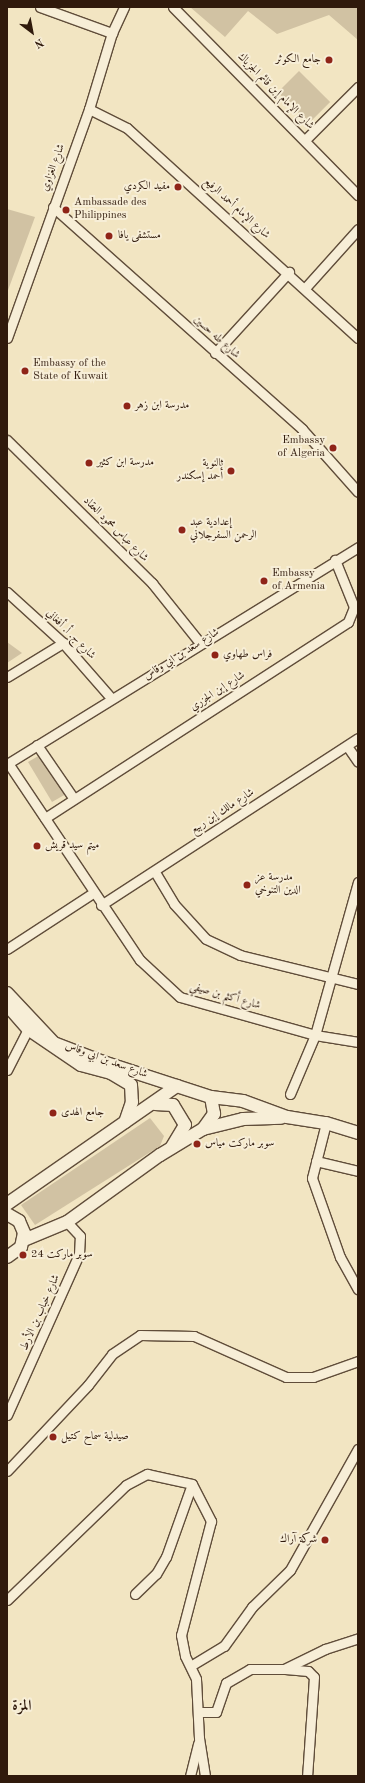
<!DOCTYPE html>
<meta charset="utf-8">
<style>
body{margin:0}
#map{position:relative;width:365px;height:1783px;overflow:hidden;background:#f2e5c2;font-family:"Old Standard TT",Amiri,serif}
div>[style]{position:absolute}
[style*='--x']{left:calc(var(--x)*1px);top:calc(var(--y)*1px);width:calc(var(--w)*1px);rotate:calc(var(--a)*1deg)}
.green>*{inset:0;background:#d1c2a3;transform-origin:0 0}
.roads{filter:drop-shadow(1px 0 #604d3a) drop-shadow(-1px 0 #604d3a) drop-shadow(0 1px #604d3a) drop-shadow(0 -1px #604d3a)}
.street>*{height:9px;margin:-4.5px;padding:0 4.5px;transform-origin:4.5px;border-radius:4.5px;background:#f7eed7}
.secondary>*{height:12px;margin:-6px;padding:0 6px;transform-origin:6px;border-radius:6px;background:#f7eed7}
.dots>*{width:11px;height:11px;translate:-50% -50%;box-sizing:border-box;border:2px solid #f7eed7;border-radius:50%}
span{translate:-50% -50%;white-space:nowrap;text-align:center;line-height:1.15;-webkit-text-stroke:4px #f7eed7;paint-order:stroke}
.poi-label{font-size:11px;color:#301a0c}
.right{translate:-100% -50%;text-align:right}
.left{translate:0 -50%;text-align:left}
.street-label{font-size:11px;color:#301a0c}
.district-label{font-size:15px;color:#301a0c;font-weight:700}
.frame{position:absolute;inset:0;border:8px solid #301a0c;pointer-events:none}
.north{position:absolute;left:12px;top:12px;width:40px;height:40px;-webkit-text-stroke:3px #f7eed7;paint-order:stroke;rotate:148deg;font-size:11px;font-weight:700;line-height:16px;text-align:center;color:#301a0c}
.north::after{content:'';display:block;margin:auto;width:14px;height:18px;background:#301a0c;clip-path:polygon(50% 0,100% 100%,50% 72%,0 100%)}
</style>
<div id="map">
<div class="green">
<i style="clip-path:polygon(190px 7px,358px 7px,358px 40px,329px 15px,277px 34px,248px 11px,225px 37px)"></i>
<i style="left:299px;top:71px;width:44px;height:30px;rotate:45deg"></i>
<i style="clip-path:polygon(7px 209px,35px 217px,7px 293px)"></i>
<i style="clip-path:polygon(7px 642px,22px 653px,7px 663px)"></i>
<i style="clip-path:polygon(40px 755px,66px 794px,52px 802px,28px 762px)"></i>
<i style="clip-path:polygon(150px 1118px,164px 1136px,160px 1146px,35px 1225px,21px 1205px)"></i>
</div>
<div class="roads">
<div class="street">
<i style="--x:40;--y:7;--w:77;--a:19.9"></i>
<i style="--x:173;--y:7;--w:264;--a:45.5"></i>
<i style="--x:89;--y:109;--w:42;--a:26.6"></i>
<i style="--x:127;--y:128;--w:312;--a:42.3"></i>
<i style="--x:306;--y:139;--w:74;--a:-45"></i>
<i style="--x:53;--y:207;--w:334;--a:41.7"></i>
<i style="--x:302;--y:429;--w:84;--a:48.4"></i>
<i style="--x:306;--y:287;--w:78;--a:-48.1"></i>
<i style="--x:7;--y:338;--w:243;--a:-70.3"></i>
<i style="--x:89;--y:109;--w:79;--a:-73.2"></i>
<i style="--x:112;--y:33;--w:29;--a:-65"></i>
<i style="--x:215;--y:353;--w:110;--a:-47.6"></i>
<i style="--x:7;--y:440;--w:204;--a:44.6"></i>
<i style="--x:152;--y:583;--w:77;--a:51.3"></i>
<i style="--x:7;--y:592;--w:76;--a:42.3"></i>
<i style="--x:63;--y:643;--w:74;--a:48.8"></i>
<i style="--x:7;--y:677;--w:66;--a:-31.3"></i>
<i style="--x:37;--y:745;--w:65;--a:55.6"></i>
<i style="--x:347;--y:746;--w:19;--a:55"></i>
<i style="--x:8;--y:763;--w:237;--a:56.2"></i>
<i style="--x:140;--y:960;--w:54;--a:42.8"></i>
<i style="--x:180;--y:997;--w:140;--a:15.7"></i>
<i style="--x:315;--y:1035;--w:44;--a:9.2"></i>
<i style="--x:7;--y:764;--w:413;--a:-31.7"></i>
<i style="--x:45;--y:818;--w:361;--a:-32.9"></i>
<i style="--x:348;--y:622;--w:16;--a:-68"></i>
<i style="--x:354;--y:607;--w:51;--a:-112"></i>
<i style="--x:155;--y:872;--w:37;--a:59"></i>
<i style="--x:174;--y:904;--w:47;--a:47.6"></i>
<i style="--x:206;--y:939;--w:38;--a:25"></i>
<i style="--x:240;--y:955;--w:122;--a:13.8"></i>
<i style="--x:101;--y:905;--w:306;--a:-33"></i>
<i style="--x:7;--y:949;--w:103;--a:-33.1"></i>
<i style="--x:7;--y:1070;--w:46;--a:-62.9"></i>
<i style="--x:290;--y:1094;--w:64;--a:-67"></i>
<i style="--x:315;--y:1035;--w:159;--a:-74.3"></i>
<i style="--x:326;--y:1123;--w:57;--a:104.3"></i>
<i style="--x:312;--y:1178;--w:84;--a:70.5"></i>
<i style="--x:340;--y:1257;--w:37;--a:61"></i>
<i style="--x:316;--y:1161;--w:43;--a:13.4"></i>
<i style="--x:7;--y:1415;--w:176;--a:-65.9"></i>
<i style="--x:79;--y:1254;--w:18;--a:-87"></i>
<i style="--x:80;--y:1236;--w:19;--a:-133"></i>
<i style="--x:7;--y:1471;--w:118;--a:-46.7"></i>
<i style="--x:88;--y:1385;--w:39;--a:-52"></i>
<i style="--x:112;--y:1354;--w:34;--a:-34"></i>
<i style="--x:140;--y:1335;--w:54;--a:1.1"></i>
<i style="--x:194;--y:1336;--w:101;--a:24"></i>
<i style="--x:286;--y:1377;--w:27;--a:0"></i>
<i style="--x:313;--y:1377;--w:48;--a:-19.6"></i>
<i style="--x:135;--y:1594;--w:29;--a:-44"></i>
<i style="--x:156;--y:1574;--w:20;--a:-60"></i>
<i style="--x:166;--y:1557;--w:77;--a:-70.4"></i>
<i style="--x:7;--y:1600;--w:165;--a:-44"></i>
<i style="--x:126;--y:1485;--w:24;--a:-28"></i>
<i style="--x:147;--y:1474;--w:46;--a:12.5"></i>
<i style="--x:192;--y:1484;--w:42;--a:62.8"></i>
<i style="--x:211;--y:1521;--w:118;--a:104.7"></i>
<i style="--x:181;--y:1635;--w:21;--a:79"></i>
<i style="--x:185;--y:1656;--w:25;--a:64"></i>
<i style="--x:196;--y:1679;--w:59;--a:87.1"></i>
<i style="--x:199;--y:1738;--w:38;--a:81"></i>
<i style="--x:192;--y:1665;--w:37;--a:-31"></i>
<i style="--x:224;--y:1646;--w:48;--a:-54.3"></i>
<i style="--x:252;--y:1607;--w:53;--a:-44.2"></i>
<i style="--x:290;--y:1570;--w:139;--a:-60.7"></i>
<i style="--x:285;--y:1669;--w:23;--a:5"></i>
<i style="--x:308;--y:1671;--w:8;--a:45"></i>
<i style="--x:314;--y:1677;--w:99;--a:94"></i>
<i style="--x:198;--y:1712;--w:18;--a:0"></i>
<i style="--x:216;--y:1712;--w:31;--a:-71"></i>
<i style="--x:226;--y:1683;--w:28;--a:-30"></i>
<i style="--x:250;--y:1669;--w:34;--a:0"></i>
<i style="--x:284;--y:1669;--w:46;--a:-26"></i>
<i style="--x:325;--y:1649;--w:35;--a:-18"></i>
<i style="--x:190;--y:1776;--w:34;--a:-76"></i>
</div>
<div class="secondary">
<i style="--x:7;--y:993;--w:69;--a:46.8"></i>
<i style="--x:54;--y:1043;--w:53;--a:21.2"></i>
<i style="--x:103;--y:1062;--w:114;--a:18"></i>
<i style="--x:211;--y:1097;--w:32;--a:7"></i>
<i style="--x:243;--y:1101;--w:47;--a:20"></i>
<i style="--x:287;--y:1117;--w:39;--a:9"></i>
<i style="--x:326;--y:1123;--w:34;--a:17"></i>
<i style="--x:7;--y:1005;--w:32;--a:49"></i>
<i style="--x:28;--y:1029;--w:64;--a:34.2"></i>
<i style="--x:81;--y:1065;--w:31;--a:15"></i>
<i style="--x:111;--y:1073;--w:23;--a:31"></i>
<i style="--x:131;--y:1085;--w:17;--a:87"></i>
<i style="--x:132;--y:1102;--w:21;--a:109"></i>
<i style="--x:155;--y:1104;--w:18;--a:3"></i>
<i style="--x:173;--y:1105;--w:23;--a:59"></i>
<i style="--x:185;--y:1125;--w:26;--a:121"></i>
<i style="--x:203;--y:1129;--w:19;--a:-54"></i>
<i style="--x:214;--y:1114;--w:17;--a:-100"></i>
<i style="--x:7;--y:1204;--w:207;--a:-34.8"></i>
<i style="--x:7;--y:1214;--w:14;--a:30"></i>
<i style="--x:19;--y:1221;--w:13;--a:67"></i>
<i style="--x:24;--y:1233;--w:14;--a:102"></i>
<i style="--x:21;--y:1247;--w:17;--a:144"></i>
<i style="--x:24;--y:1240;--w:47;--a:-22.7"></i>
<i style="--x:67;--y:1222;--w:115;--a:-35.8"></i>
<i style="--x:160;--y:1155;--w:50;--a:-31.2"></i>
<i style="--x:203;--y:1129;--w:41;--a:-14"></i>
<i style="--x:243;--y:1119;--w:38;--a:-2"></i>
</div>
</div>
<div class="dots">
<i style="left:329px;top:60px;background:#8f2418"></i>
<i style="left:178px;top:187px;background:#8f2418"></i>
<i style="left:66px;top:210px;background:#8f2418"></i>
<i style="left:109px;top:236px;background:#8f2418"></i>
<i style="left:25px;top:371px;background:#8f2418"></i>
<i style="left:127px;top:406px;background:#8f2418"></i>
<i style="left:333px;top:448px;background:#8f2418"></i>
<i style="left:89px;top:463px;background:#8f2418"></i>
<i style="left:231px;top:471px;background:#8f2418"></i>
<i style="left:182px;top:530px;background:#8f2418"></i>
<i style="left:264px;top:581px;background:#8f2418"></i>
<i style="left:215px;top:655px;background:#8f2418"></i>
<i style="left:37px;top:846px;background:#8f2418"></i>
<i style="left:247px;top:885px;background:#8f2418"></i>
<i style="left:53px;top:1113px;background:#8f2418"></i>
<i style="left:197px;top:1144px;background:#8f2418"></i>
<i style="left:23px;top:1255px;background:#8f2418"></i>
<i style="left:53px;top:1437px;background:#8f2418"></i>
<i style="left:325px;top:1540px;background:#8f2418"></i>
</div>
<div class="poi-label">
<span class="right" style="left:321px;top:60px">جامع الكوثر</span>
<span class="right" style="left:170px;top:187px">مفيد الكردي</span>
<span class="left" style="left:74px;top:210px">Ambassade des<br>Philippines</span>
<span class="left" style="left:118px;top:236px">مستشفى يافا</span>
<span class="left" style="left:33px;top:371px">Embassy of the<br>State of Kuwait</span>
<span class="left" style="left:135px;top:406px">مدرسة ابن زهر</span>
<span class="right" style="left:325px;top:448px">Embassy<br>of Algeria</span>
<span class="left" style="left:97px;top:463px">مدرسة ابن كثير</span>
<span class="right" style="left:223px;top:471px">ثالنوية<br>أحمد إسكندر</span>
<span class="left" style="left:190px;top:530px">إعدادية عبد<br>الرحمن السفرجلاني</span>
<span class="left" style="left:272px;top:581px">Embassy<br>of Armenia</span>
<span class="left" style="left:223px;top:655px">فراس طهاوي</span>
<span class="left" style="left:45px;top:846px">ميتم سيد قريش</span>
<span class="left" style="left:255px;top:885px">مدرسة عز<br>الدين التنوخي</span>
<span class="left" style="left:61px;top:1113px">جامع الهدى</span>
<span class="left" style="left:205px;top:1144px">سوبر ماركت مياس</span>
<span class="left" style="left:31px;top:1255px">سوبر ماركت 24</span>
<span class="left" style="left:61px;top:1437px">صيدلية سماح كتيل</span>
<span class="right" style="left:317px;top:1540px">شركة آراك</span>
</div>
<div class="street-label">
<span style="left:275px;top:92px;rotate:45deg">شارع الإمام إبن قائم الجزياك</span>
<span style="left:54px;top:168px;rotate:-70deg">شارع الغزاوي</span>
<span style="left:236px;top:209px;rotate:42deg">شارع الإمام أحمد الرفيع</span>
<span style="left:216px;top:338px;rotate:42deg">شارع طه حسين</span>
<span style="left:115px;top:530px;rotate:45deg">شارع عباس محمود العقاد</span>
<span style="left:70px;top:635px;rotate:45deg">شارع ج. أ. أفغاني</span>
<span style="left:182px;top:655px;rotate:-32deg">شارع سعد بن ابي وقاس</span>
<span style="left:218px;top:692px;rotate:-33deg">شارع إبن الجزري</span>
<span style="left:223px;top:812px;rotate:-33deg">شارع مالك إبن ربيع</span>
<span style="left:225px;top:997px;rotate:16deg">شارع أكثم بن صيفي</span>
<span style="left:106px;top:1061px;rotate:20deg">شارع سعد بن ابي وقاس</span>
<span style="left:41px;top:1313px;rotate:-66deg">شارع خباب بن الأرط</span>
</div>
<div class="district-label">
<span style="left:22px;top:1707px">المزة</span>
</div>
<div class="frame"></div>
<div class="north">N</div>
</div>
